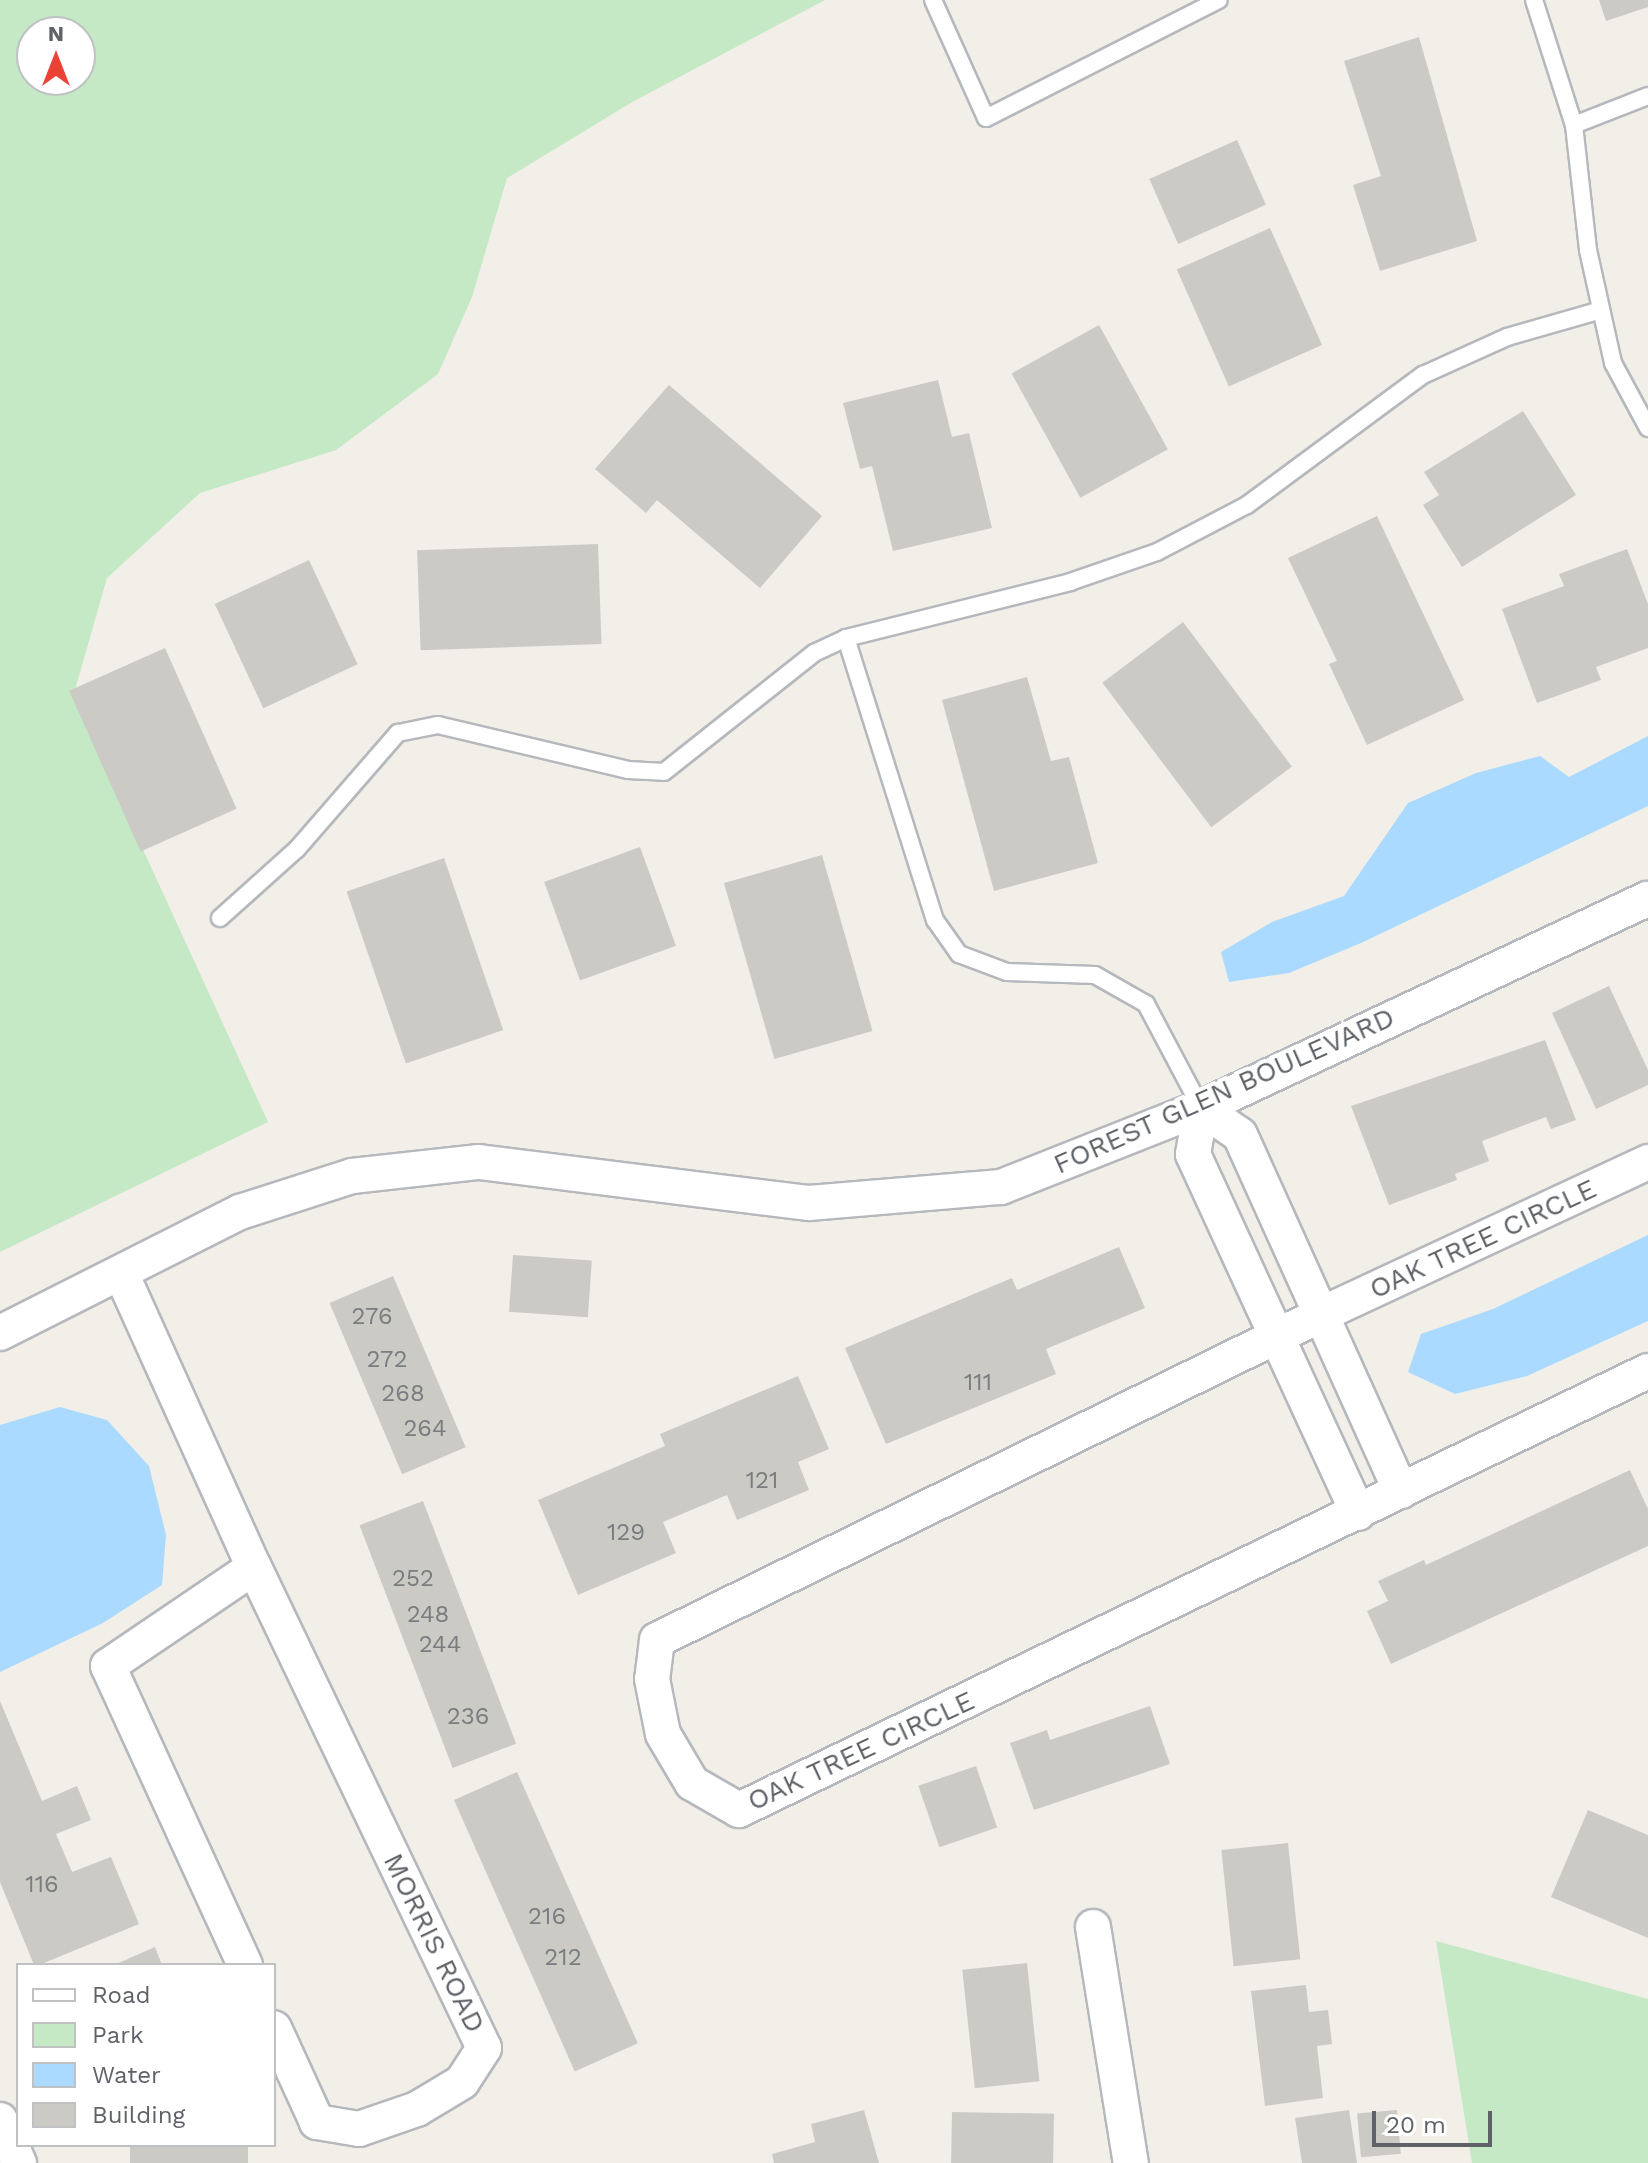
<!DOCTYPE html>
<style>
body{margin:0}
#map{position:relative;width:1648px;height:2163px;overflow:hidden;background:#f1efe8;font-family:"Work Sans",sans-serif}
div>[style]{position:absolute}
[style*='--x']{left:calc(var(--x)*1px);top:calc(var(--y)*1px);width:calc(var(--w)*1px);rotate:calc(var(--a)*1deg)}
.green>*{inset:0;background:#c5e8c5}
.water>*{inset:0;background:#aadaff}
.building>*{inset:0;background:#cccac5;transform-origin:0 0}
.roads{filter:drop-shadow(2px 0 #b5b8bc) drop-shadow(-2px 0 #b5b8bc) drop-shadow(0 2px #b5b8bc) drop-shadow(0 -2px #b5b8bc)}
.service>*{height:16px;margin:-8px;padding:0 8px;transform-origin:8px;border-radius:8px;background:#fff}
.minor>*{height:34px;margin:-17px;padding:0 17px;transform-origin:17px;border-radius:17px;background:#fff}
span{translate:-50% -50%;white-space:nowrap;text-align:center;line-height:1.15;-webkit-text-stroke:8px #fff;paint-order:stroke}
.number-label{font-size:24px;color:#7a7d7f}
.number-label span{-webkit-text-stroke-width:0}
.street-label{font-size:28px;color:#5f6368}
.legend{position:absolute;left:16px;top:1963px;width:260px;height:184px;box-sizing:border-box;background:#fff;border:2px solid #bfc1c3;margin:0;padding:10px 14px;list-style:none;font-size:24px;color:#5f6368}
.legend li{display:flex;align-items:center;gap:16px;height:40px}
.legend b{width:40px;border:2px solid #bfc1c3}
.north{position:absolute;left:16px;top:16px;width:80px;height:80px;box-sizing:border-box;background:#fff;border:2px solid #bfc1c3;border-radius:50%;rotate:0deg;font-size:22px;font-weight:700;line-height:32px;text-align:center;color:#5f6368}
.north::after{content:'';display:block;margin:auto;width:28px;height:36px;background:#ea4335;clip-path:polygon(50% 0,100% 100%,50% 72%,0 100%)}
.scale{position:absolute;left:1372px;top:2111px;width:120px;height:36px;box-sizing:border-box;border:4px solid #5f6368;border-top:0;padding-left:10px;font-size:24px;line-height:28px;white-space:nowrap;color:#5f6368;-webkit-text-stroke:6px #fff;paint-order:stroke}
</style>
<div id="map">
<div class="green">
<i style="clip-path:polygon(evenodd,0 0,825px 0,634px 101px,507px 178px,472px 297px,438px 374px,336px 450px,200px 493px,107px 578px,73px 697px,268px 1122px,0 1252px,0 0,32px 32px,80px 32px,80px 80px,32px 80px,32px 32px)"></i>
<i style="clip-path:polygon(1436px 1941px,1648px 1999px,1648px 2163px,1472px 2163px)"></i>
</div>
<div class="water">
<i style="clip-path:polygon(1648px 736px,1648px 806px,1361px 943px,1289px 973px,1229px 982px,1221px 952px,1272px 922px,1344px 896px,1408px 803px,1476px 773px,1540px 756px,1569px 777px)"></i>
<i style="clip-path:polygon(1648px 1235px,1648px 1321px,1527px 1376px,1455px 1394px,1408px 1372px,1421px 1334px,1493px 1309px)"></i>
<i style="clip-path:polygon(60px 1407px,107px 1420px,149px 1466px,166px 1535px,162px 1585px,103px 1623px,0 1672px,0 1425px)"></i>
</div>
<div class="building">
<i style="clip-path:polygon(1599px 0,1648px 0,1648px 7px,1606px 21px)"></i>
<i style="clip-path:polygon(1419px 37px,1477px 241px,1380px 271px,1353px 185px,1381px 176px,1344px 61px)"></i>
<i style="left:1237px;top:140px;width:71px;height:96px;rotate:66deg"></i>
<i style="left:1270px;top:228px;width:128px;height:102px;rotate:66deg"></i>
<i style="left:1099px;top:325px;width:142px;height:100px;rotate:61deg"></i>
<i style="clip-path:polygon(938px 380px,952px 437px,969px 433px,992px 528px,893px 551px,872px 466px,860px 469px,843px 403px)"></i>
<i style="clip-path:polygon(669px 385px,822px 516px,760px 588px,657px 500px,646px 513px,595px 469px)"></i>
<i style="clip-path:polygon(1523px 411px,1576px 495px,1462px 567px,1423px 505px,1439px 495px,1424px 472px)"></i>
<i style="clip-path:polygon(1377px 516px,1464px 700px,1367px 745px,1329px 664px,1337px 661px,1288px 558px)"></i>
<i style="left:598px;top:544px;width:100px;height:181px;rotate:88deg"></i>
<i style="clip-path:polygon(1627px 549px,1648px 604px,1648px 648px,1596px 667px,1601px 680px,1537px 703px,1502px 609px,1564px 586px,1559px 574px)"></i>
<i style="left:309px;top:560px;width:115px;height:104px;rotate:65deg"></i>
<i style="left:1183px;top:622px;width:181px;height:101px;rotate:53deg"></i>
<i style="left:165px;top:648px;width:176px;height:105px;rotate:66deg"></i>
<i style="clip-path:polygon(1027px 677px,1051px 761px,1069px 757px,1098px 863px,994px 891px,942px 700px)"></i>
<i style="left:640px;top:847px;width:105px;height:102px;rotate:70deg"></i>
<i style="left:822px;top:855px;width:183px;height:102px;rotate:74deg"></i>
<i style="left:444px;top:858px;width:182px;height:103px;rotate:71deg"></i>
<i style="clip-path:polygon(1609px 986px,1648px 1070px,1648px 1085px,1596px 1109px,1552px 1013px)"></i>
<i style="clip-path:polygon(1545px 1040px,1576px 1120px,1551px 1129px,1546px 1117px,1482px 1141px,1489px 1161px,1455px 1174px,1457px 1180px,1389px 1205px,1351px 1106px)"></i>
<i style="clip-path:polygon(1119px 1247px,1145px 1308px,1046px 1349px,1056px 1374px,886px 1444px,845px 1348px,1012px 1278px,1017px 1290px)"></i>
<i style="left:513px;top:1255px;width:79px;height:57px;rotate:4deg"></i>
<i style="left:393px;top:1276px;width:186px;height:69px;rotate:67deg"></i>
<i style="clip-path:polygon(798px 1376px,829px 1449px,798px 1462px,809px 1490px,737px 1520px,727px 1495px,663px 1522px,676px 1553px,578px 1595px,538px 1500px,665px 1446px,660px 1434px)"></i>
<i style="clip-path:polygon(1630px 1470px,1648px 1509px,1648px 1546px,1391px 1664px,1367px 1611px,1388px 1601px,1378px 1581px,1424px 1560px,1426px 1565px)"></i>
<i style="left:423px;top:1501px;width:260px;height:68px;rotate:69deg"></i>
<i style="clip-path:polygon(0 1701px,42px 1801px,77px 1786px,91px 1820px,56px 1834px,72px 1872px,111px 1857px,139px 1924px,39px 1965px,34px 1965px,0 1882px)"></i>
<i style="clip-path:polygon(1150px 1706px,1170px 1764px,1034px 1810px,1010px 1743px,1047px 1730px,1050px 1740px)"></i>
<i style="left:976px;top:1766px;width:65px;height:61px;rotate:71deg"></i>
<i style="left:517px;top:1772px;width:297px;height:69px;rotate:66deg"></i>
<i style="clip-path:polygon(1588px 1810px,1648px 1835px,1648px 1938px,1551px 1897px)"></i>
<i style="left:1288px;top:1843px;width:117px;height:67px;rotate:84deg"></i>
<i style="clip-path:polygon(155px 1947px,162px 1965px,114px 1965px)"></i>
<i style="left:1027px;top:1963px;width:119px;height:65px;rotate:84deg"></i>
<i style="clip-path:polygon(1306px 1985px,1309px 2012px,1328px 2010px,1332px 2044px,1317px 2046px,1323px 2098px,1265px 2106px,1251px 1991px)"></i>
<i style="clip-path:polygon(864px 2110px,879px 2163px,774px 2163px,772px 2154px,815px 2142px,811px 2124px)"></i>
<i style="clip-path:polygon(1349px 2110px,1357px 2163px,1302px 2163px,1295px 2118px)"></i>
<i style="left:1397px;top:2110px;width:44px;height:40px;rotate:85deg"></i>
<i style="left:952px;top:2112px;width:102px;height:51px;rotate:1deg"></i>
<i style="left:130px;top:2145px;width:118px;height:20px"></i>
</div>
<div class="roads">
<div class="service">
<i style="--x:933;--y:0;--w:129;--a:65.8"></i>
<i style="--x:986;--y:118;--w:261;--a:-26.9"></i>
<i style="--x:1534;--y:0;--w:131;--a:72.3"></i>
<i style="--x:1574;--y:125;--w:126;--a:83.6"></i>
<i style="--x:1588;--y:250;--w:116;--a:77.5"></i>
<i style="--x:1613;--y:363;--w:74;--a:61.7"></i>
<i style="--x:1574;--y:125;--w:79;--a:-21.4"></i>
<i style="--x:846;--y:638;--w:296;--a:72.5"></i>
<i style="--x:935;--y:920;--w:42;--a:54.8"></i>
<i style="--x:959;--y:954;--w:51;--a:20.6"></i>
<i style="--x:1007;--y:972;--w:88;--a:2"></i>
<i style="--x:1095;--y:975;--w:59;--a:29.6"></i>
<i style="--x:1146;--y:1004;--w:118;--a:62.1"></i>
<i style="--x:220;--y:918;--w:103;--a:-41.9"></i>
<i style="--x:297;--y:849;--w:154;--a:-49"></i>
<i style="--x:398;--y:733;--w:41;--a:-11.3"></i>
<i style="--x:438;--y:725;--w:195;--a:13.3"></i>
<i style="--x:628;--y:770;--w:36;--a:3"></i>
<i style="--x:664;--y:772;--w:191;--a:-38.4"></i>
<i style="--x:814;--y:653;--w:35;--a:-25"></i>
<i style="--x:846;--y:638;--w:231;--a:-14"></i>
<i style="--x:1070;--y:582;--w:92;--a:-19"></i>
<i style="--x:1157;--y:552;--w:102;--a:-27.6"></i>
<i style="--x:1247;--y:505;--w:219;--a:-36.5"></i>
<i style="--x:1423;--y:375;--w:92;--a:-24.3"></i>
<i style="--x:1507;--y:337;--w:98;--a:-16"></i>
</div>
<div class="minor">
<i style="--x:1648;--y:1162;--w:364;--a:155"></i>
<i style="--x:1318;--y:1316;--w:736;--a:153.89"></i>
<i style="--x:657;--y:1640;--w:39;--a:97"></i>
<i style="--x:652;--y:1679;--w:56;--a:78.7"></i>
<i style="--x:663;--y:1734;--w:57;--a:59.4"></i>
<i style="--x:692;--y:1783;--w:54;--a:29.9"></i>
<i style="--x:739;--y:1810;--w:1009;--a:-25.78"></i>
<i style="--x:121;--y:1273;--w:323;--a:65.7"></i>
<i style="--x:0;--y:1333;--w:269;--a:-26.8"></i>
<i style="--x:240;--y:1212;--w:118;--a:-17.8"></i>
<i style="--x:352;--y:1176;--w:128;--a:-6.3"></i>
<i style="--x:479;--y:1162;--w:333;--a:7.1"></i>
<i style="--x:809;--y:1203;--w:193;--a:-4.8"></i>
<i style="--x:1001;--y:1187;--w:215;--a:-21.6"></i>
<i style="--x:1201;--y:1108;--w:493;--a:-25.1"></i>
<i style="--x:1358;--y:1513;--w:395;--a:-114.7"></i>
<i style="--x:1193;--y:1154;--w:47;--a:-80.1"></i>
<i style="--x:1201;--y:1108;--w:47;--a:34.7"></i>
<i style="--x:1240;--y:1135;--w:391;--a:65.7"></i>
<i style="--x:1093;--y:1927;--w:239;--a:80.9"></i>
<i style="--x:245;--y:1965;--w:329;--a:-114.6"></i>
<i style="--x:108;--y:1666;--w:176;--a:-34.1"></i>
<i style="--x:254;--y:1567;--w:533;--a:64.44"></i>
<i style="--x:484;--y:2048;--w:40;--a:122.9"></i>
<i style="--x:462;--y:2082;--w:52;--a:149"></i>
<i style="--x:417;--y:2109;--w:61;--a:161"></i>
<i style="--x:359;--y:2129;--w:43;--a:-170.5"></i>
<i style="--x:317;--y:2122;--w:103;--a:-114.6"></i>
<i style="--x:0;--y:2120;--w:47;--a:66.2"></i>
</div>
</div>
<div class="number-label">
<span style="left:372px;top:1317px">276</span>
<span style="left:387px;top:1360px">272</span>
<span style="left:978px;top:1383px">111</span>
<span style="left:403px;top:1394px">268</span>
<span style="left:425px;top:1429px">264</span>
<span style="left:762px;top:1481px">121</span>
<span style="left:626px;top:1533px">129</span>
<span style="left:413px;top:1579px">252</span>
<span style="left:428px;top:1615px">248</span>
<span style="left:440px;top:1645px">244</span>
<span style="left:468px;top:1717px">236</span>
<span style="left:42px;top:1885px">116</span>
<span style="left:547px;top:1917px">216</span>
<span style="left:563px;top:1958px">212</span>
</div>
<div class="street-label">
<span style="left:1224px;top:1091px;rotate:-24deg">FOREST GLEN BOULEVARD</span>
<span style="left:1483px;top:1239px;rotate:-25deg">OAK TREE CIRCLE</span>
<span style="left:861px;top:1751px;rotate:-25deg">OAK TREE CIRCLE</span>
<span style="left:434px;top:1943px;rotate:64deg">MORRIS ROAD</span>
</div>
<ul class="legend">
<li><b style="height:10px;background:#fff"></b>Road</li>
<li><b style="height:22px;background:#c5e8c5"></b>Park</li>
<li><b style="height:22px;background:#aadaff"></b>Water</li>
<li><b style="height:22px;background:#cccac5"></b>Building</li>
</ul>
<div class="north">N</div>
<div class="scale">20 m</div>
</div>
